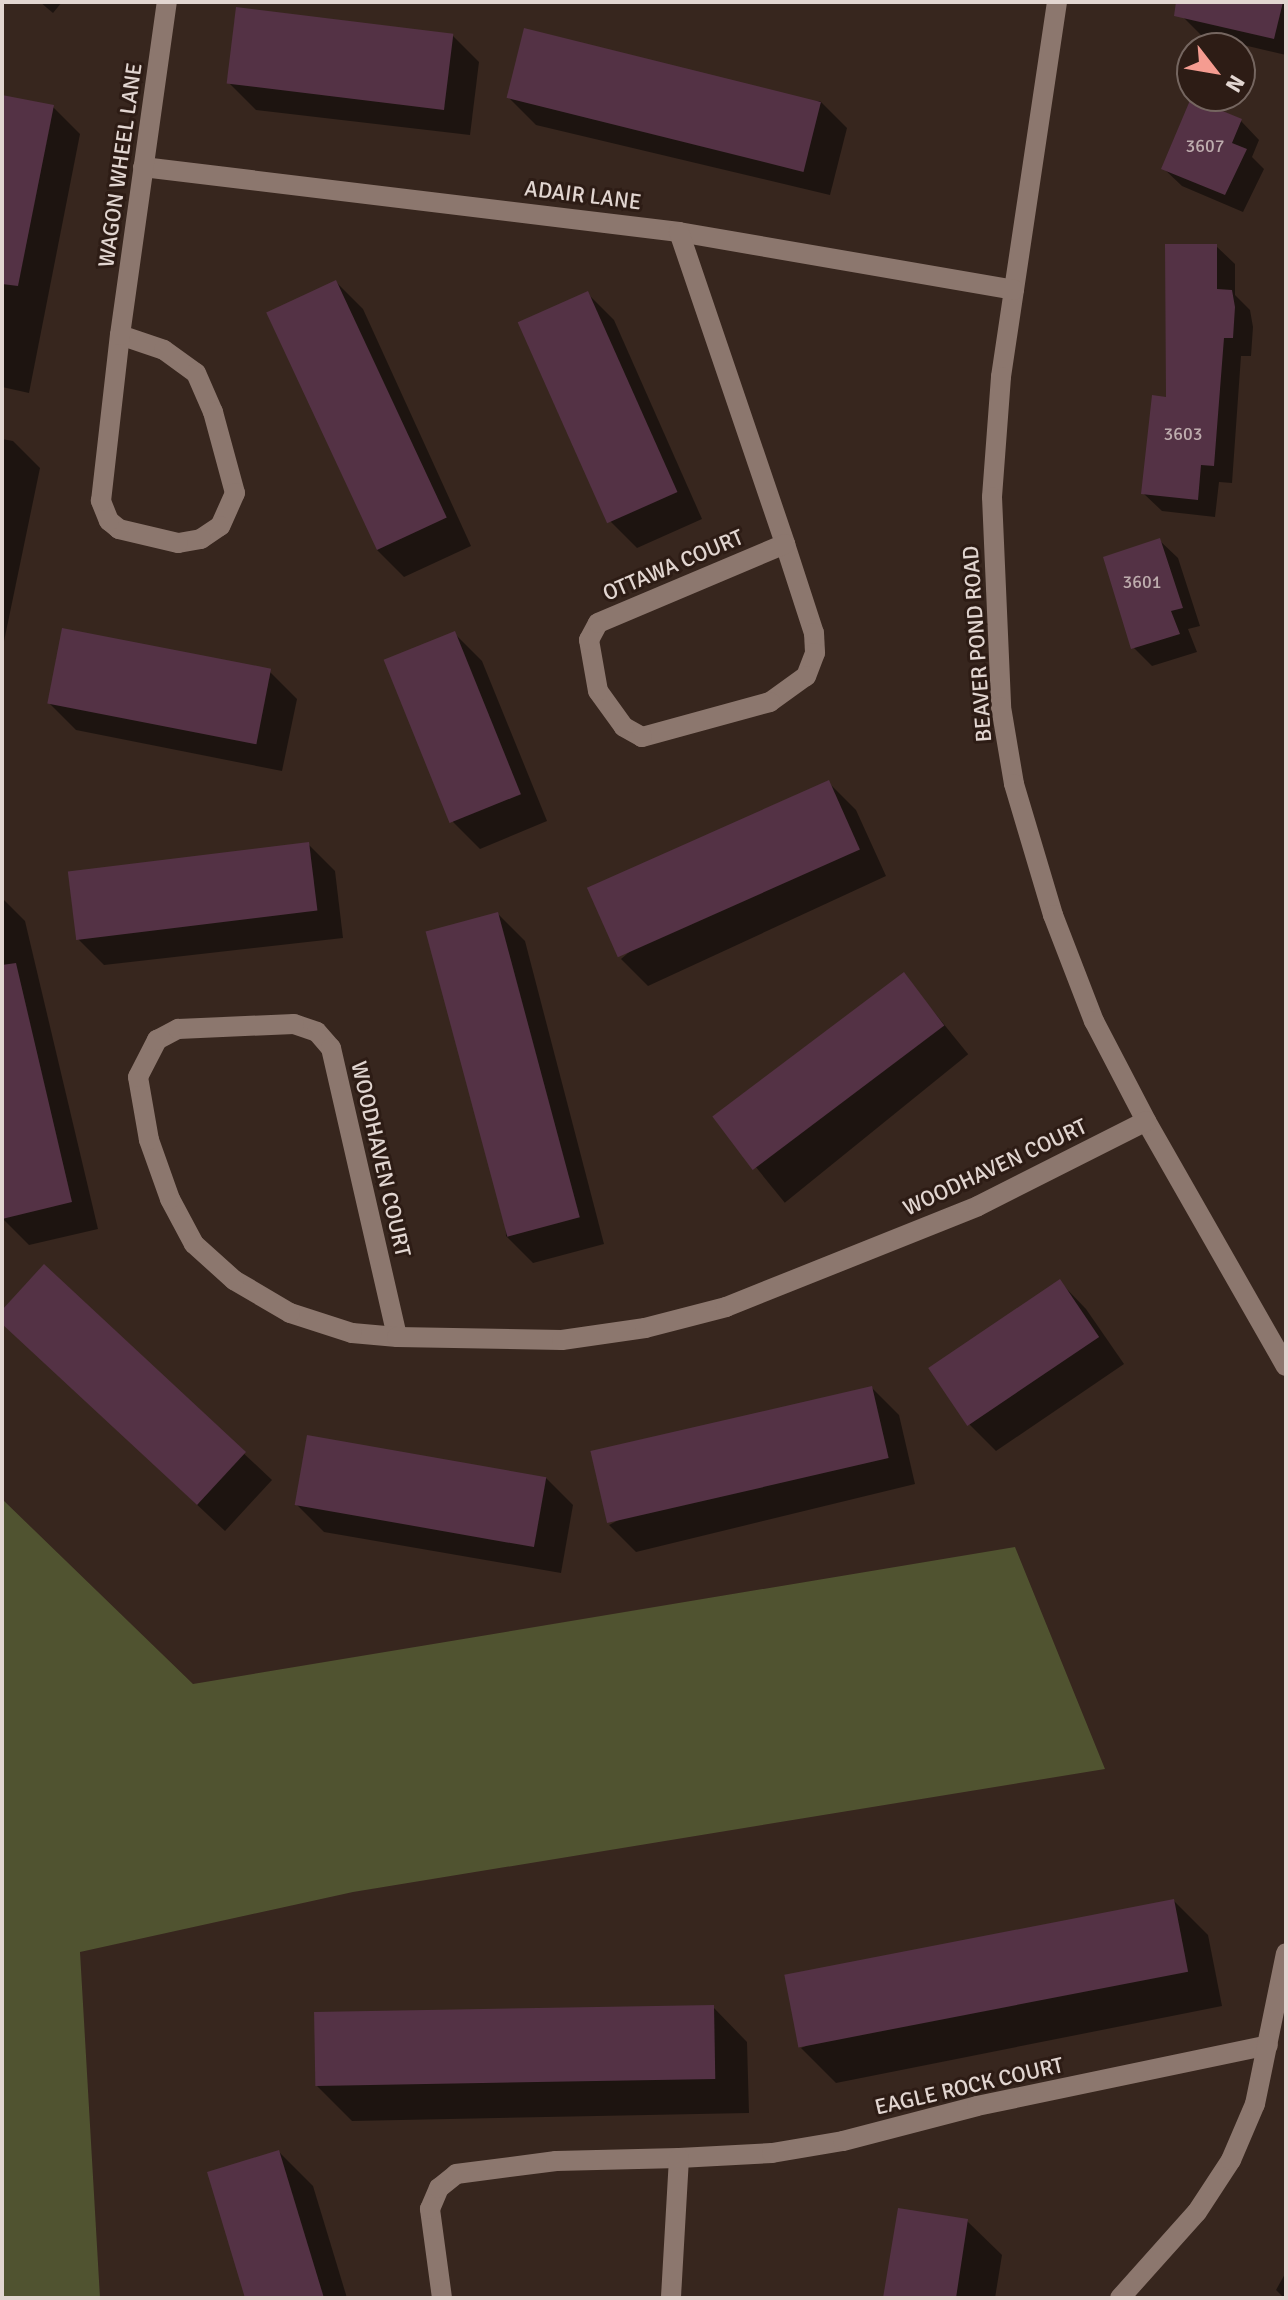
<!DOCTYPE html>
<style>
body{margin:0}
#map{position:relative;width:1288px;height:2300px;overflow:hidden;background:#37261e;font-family:Signika,sans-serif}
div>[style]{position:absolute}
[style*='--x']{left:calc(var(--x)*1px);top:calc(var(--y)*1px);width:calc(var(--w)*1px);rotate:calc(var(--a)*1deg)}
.green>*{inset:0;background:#505330}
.shadow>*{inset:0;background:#0007;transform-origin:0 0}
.building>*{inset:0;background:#543245;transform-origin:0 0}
.minor>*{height:20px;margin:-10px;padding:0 10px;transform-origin:10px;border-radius:10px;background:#8c776e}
span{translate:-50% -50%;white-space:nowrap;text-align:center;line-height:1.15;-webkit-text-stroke:6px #2d1c15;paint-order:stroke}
.number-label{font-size:18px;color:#beadae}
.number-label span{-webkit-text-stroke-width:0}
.street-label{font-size:22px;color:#e2d6d1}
.frame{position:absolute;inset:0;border:4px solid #e2d6d1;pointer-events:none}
.north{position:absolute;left:1176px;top:32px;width:80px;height:80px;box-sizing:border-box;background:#2d1c15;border:2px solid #756660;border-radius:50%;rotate:121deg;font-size:22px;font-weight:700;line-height:32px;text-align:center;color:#e2d6d1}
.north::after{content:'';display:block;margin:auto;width:28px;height:36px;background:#f59c91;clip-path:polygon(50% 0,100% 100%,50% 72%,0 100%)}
</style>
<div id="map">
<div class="green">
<i style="clip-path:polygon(2px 1499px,193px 1684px,1015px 1547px,1105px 1769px,353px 1892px,80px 1952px,100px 2298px,2px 2298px)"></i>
</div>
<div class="shadow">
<i style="clip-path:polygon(40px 2px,62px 2px,53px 13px)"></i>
<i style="clip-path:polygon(1187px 2px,1286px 2px,1286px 55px,1201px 35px,1183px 17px)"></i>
<i style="clip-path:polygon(452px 35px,479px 62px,470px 135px,256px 110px,229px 83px)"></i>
<i style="clip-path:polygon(2px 97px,53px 107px,80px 134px,29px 393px,2px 387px)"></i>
<i style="clip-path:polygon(509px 98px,820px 101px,847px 128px,830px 195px,536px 125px)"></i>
<i style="clip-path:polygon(1241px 121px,1259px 140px,1252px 157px,1264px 169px,1243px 212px,1182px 186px,1163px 168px)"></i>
<i style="clip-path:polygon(1216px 246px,1235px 264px,1235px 295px,1250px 310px,1253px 327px,1251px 356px,1241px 356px,1232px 483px,1219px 482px,1215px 517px,1162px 511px,1143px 493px)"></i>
<i style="clip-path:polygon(336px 282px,363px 309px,471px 546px,404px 577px,377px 550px)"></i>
<i style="clip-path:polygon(587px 293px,614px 320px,702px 519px,637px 548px,610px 521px,521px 323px)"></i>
<i style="clip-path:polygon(2px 439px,13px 441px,40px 468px,2px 651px)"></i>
<i style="clip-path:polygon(1159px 540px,1178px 558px,1200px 626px,1188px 629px,1197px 652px,1152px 666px,1133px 647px)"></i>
<i style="clip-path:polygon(455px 634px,482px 661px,547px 821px,480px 849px,453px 822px)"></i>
<i style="clip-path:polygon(270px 672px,297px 699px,282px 771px,76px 730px,49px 703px)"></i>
<i style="clip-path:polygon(829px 783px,856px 810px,886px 876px,648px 986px,621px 959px)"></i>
<i style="clip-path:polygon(308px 844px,335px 871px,343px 938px,104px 965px,77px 938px)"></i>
<i style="clip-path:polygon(2px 898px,25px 921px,98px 1229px,29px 1245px,2px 1218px)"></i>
<i style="clip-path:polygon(498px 914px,525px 941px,604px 1244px,533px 1263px,506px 1236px)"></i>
<i style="left:904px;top:975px;width:102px;height:236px;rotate:51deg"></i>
<i style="clip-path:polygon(45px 1267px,272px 1480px,225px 1531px,2px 1321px,2px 1313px)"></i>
<i style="clip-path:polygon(1060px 1282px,1086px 1309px,1124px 1364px,996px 1451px,969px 1424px,931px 1369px)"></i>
<i style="clip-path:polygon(872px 1388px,899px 1415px,915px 1484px,636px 1552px,609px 1525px)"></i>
<i style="clip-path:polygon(546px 1478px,573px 1505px,561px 1573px,324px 1532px,297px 1505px)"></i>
<i style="clip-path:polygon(1174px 1901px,1208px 1935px,1222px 2006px,836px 2083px,801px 2048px)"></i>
<i style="clip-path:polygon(713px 2007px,747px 2042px,749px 2113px,352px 2121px,317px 2086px)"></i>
<i style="clip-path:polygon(279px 2152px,313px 2186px,347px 2298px,247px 2298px)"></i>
<i style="clip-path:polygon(967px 2221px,1002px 2255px,995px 2298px,885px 2298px)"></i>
<i style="clip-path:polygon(1286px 2272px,1286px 2298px,1284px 2298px,1276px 2290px)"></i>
</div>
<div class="building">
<i style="clip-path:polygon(1176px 2px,1283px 2px,1274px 39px,1174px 16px)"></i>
<i style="left:236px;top:7px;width:219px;height:77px;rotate:7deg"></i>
<i style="left:524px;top:28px;width:306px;height:72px;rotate:14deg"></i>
<i style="clip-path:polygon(2px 95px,54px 105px,18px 286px,2px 284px)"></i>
<i style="clip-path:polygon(1191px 98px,1242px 119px,1232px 143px,1247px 149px,1225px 195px,1161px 169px)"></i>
<i style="clip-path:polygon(1165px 244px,1217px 244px,1217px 289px,1232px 290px,1235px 307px,1233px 338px,1224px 338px,1214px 466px,1201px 465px,1198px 500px,1141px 494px,1152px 395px,1166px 397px)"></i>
<i style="left:336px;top:280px;width:262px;height:77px;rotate:65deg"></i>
<i style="left:588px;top:291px;width:220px;height:77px;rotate:66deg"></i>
<i style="clip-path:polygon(1160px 538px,1183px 608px,1171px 611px,1180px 634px,1131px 649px,1103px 557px)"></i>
<i style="left:62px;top:628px;width:213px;height:77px;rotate:11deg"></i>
<i style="left:455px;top:631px;width:176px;height:77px;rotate:68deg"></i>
<i style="left:829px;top:780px;width:76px;height:265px;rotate:66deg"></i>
<i style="left:309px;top:842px;width:69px;height:243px;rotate:83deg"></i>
<i style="left:498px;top:912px;width:316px;height:75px;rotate:75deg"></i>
<i style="clip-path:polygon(16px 963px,72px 1202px,2px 1219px,2px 965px)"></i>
<i style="left:904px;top:972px;width:67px;height:240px;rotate:53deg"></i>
<i style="clip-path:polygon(44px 1264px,246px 1452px,197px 1505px,2px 1324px,2px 1310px)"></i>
<i style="left:1060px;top:1279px;width:70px;height:159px;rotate:56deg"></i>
<i style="left:872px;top:1386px;width:74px;height:289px;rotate:77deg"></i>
<i style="left:307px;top:1435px;width:243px;height:71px;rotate:10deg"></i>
<i style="left:1174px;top:1899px;width:74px;height:397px;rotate:79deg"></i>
<i style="left:714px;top:2005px;width:74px;height:400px;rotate:89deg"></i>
<i style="clip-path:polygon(279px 2150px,324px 2298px,245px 2298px,207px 2172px)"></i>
<i style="clip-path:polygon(898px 2208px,968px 2219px,956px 2298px,883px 2298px)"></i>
</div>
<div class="minor">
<i style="--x:1057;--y:2;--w:379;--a:98.5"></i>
<i style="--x:1001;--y:377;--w:120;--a:94.3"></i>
<i style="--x:992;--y:497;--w:210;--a:87.5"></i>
<i style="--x:1001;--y:707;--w:78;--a:80.4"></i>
<i style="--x:1014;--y:784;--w:137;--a:73.4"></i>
<i style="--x:1053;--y:915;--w:114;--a:68.9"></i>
<i style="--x:1094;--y:1021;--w:113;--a:62.5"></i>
<i style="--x:1146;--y:1121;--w:282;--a:60.3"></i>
<i style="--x:143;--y:167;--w:540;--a:6.91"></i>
<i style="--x:679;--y:232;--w:340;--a:9.8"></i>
<i style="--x:679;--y:232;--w:330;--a:71.2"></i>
<i style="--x:120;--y:335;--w:46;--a:18.8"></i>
<i style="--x:164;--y:350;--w:39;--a:36"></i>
<i style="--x:196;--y:373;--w:43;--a:66.4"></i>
<i style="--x:213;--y:412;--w:84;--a:74.8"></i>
<i style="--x:235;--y:493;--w:36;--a:114"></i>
<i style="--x:220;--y:526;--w:23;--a:146"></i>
<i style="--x:201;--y:539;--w:23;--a:170"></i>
<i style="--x:178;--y:543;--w:61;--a:-166.7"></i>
<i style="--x:119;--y:529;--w:13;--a:-141"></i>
<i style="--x:109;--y:521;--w:22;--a:-112"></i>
<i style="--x:101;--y:501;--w:167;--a:-83.5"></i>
<i style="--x:120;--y:335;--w:336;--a:-82"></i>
<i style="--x:785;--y:544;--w:94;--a:72"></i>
<i style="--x:814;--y:633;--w:20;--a:87"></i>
<i style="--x:815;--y:653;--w:25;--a:111"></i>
<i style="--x:806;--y:676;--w:44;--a:144.2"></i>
<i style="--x:770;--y:702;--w:133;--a:164.7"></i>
<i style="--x:642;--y:737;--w:21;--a:-151"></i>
<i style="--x:624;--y:727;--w:44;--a:-125.8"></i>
<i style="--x:598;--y:691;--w:52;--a:-100"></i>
<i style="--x:589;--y:640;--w:19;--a:-62"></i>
<i style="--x:598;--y:623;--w:203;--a:-22.9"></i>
<i style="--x:294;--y:1024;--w:24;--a:19"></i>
<i style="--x:317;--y:1032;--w:21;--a:49"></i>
<i style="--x:331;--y:1048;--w:296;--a:77.1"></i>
<i style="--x:397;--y:1337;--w:45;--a:-174.9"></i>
<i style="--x:352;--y:1333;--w:65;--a:-162.1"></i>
<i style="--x:290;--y:1313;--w:65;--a:-149.5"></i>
<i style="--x:234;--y:1280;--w:54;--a:-138"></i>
<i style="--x:194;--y:1244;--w:51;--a:-118.1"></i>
<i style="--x:170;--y:1199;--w:63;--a:-109.6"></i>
<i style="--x:149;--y:1140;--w:64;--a:-99.9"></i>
<i style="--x:138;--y:1077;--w:42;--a:-62.8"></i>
<i style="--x:157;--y:1040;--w:24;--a:-28"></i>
<i style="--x:178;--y:1029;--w:116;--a:-2.5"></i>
<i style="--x:397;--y:1337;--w:165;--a:1"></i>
<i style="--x:562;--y:1340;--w:84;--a:-8.2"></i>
<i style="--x:645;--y:1328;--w:84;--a:-14.5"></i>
<i style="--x:726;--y:1307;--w:271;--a:-21.8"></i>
<i style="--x:978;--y:1206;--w:188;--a:-26.8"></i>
<i style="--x:679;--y:2158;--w:93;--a:-3.1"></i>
<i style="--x:772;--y:2153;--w:72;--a:-9.6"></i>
<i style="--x:843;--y:2141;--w:138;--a:-14.6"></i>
<i style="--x:977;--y:2106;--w:297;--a:-11.8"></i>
<i style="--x:442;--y:2298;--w:90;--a:-97.7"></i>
<i style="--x:430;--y:2209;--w:23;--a:-67"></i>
<i style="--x:439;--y:2188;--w:22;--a:-39"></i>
<i style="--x:456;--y:2174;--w:101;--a:-7.4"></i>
<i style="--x:556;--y:2161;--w:123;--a:-1.4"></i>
<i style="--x:679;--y:2158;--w:140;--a:93.3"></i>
<i style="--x:1120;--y:2298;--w:115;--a:-48.2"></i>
<i style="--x:1197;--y:2212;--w:62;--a:-56.8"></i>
<i style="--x:1231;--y:2160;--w:61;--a:-66.8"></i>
<i style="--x:1255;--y:2104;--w:154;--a:-78.4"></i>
</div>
<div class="number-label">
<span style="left:1205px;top:146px">3607</span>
<span style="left:1183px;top:434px">3603</span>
<span style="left:1142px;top:582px">3601</span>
</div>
<div class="street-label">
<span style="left:120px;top:165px;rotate:-82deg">WAGON WHEEL LANE</span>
<span style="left:583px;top:195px;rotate:7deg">ADAIR LANE</span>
<span style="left:673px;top:565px;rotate:-23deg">OTTAWA COURT</span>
<span style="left:977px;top:644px;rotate:-94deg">BEAVER POND ROAD</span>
<span style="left:381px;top:1159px;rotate:77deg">WOODHAVEN COURT</span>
<span style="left:995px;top:1167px;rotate:-25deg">WOODHAVEN COURT</span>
<span style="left:969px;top:2086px;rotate:-13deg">EAGLE ROCK COURT</span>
</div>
<div class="frame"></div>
<div class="north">N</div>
</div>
